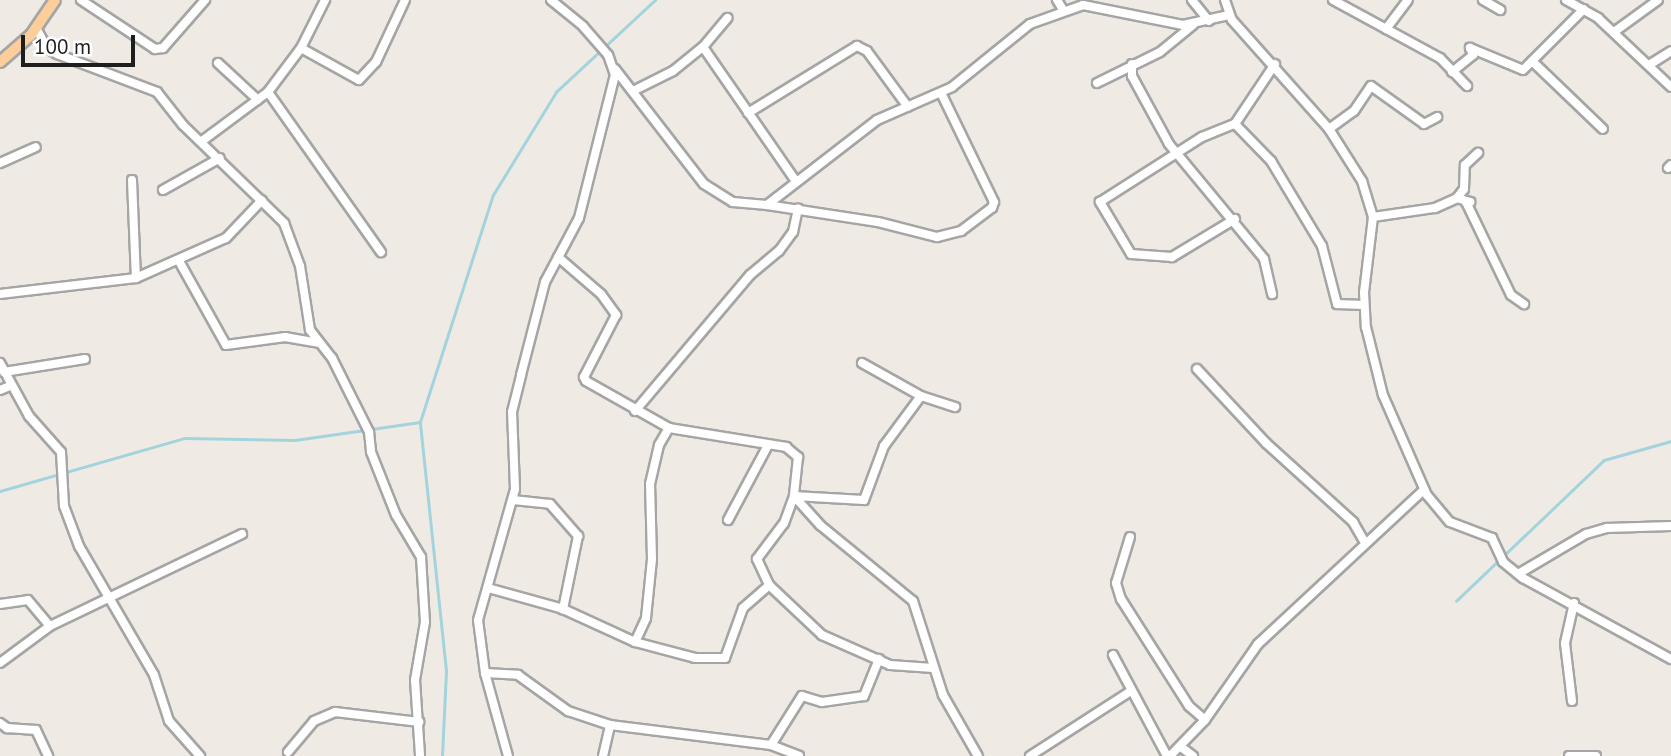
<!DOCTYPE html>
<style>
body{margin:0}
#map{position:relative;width:1671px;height:756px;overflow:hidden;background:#efebe4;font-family:"PT Sans",sans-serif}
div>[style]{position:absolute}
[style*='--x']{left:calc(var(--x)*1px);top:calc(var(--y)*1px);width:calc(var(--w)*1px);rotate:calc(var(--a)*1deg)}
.stream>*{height:2.5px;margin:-1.25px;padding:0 1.25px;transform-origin:1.25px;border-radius:1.25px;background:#a3d4de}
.roads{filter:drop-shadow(2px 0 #a5a5a5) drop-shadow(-2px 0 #a5a5a5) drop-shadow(0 2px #a5a5a5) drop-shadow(0 -2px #a5a5a5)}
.minor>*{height:8px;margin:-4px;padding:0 4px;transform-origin:4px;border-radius:4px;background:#fff}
.major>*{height:10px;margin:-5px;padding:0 5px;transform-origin:5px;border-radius:5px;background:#fdcd9a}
span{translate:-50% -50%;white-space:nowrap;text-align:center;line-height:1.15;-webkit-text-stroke:6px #fff;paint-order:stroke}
.scale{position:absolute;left:21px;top:35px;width:114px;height:32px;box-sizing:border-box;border:4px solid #1e1e1e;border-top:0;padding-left:9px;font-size:21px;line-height:24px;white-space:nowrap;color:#1e1e1e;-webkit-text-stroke:5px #fff;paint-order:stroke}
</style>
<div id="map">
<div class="stream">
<i style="--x:0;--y:491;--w:192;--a:-16"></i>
<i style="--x:185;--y:438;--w:110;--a:1"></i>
<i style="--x:295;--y:440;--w:126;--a:-8.2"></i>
<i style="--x:1456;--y:601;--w:204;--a:-43.6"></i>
<i style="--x:1604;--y:460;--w:70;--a:-15.8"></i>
<i style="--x:442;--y:756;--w:85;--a:-87.3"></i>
<i style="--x:446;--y:671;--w:250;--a:-96"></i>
<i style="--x:420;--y:422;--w:238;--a:-72.2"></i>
<i style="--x:493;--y:195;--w:121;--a:-58.5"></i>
<i style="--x:556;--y:92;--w:135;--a:-42.9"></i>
</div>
<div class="roads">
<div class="minor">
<i style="--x:81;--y:0;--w:89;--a:33.5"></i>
<i style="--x:155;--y:49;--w:8;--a:-7"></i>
<i style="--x:163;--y:48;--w:64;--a:-48.8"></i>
<i style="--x:1057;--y:0;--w:13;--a:58"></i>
<i style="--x:1192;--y:0;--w:27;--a:51"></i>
<i style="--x:1225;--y:0;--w:21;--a:71"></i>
<i style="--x:1232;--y:20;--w:146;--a:48.3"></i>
<i style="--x:1329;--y:129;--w:62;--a:57.6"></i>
<i style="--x:1362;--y:181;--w:38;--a:73"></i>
<i style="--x:1373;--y:217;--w:76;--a:96.8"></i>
<i style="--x:1364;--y:292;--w:35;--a:87"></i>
<i style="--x:1366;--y:327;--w:70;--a:76"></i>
<i style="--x:1383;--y:395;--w:109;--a:66.3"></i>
<i style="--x:1427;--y:495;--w:35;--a:50"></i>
<i style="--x:1450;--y:522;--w:45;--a:20.9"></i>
<i style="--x:1492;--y:538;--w:26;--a:65"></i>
<i style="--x:1503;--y:562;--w:26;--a:39"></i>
<i style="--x:1523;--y:578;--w:169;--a:28.7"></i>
<i style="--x:1333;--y:0;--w:122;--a:28.5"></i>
<i style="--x:1440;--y:58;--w:39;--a:46"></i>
<i style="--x:1483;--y:0;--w:20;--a:30"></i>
<i style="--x:1566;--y:0;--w:37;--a:29"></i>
<i style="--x:1598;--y:18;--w:100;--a:43.4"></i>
<i style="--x:36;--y:28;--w:23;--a:61"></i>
<i style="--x:47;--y:48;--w:12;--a:31"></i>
<i style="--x:57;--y:54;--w:107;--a:20.8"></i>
<i style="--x:157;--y:92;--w:42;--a:51.8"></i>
<i style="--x:183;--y:125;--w:141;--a:44.1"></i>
<i style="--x:284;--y:223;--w:46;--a:69.6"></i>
<i style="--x:300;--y:266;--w:65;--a:81.1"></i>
<i style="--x:310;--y:330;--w:36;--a:52"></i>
<i style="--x:332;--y:358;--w:83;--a:63.4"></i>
<i style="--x:369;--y:432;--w:20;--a:84"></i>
<i style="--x:371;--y:452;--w:68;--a:68.4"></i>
<i style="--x:396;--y:515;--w:49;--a:59.2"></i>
<i style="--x:421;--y:557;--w:65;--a:86.5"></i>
<i style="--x:425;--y:622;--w:59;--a:99.8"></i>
<i style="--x:415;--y:680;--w:76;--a:86.2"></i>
<i style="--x:1386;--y:29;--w:36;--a:-53"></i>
<i style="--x:1614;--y:32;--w:54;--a:-36"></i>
<i style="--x:703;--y:47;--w:38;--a:-50"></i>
<i style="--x:301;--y:48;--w:66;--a:28.9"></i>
<i style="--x:359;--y:80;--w:25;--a:-47"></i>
<i style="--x:376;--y:62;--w:68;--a:-64.9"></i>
<i style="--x:1532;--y:61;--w:98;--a:43.8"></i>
<i style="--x:218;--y:63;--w:54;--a:42.8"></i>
<i style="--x:1132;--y:64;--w:12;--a:90"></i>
<i style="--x:1132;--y:76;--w:77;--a:61.4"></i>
<i style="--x:1169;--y:144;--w:149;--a:50.4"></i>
<i style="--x:1264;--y:259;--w:36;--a:77"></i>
<i style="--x:1649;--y:65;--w:26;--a:-32"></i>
<i style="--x:615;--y:69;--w:145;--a:52.3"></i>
<i style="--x:704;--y:184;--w:34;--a:32"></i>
<i style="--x:733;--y:202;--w:34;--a:5"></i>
<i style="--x:767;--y:205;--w:139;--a:-37.7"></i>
<i style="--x:877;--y:120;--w:82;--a:-23.7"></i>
<i style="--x:952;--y:87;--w:100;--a:-38.9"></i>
<i style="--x:1030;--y:24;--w:56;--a:-19.7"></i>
<i style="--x:1083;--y:5;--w:102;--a:11.3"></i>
<i style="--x:1183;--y:25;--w:47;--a:-12.3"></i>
<i style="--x:1452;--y:72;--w:27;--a:-39"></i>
<i style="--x:1473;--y:55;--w:8;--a:-113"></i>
<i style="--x:1470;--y:48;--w:57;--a:22.5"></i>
<i style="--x:1523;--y:70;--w:86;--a:-45"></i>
<i style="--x:1097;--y:83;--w:70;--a:-26.2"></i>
<i style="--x:1160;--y:52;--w:43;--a:-39.3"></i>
<i style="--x:633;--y:91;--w:45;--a:-26.6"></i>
<i style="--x:673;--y:71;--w:38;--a:-39"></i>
<i style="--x:703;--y:47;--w:162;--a:55.3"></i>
<i style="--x:268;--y:92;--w:196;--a:54.8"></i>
<i style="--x:748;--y:113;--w:128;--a:-31.6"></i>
<i style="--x:857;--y:46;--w:11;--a:27"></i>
<i style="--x:867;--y:51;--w:69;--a:53.8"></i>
<i style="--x:1235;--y:124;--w:52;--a:45.8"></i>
<i style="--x:1271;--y:161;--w:99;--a:59"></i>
<i style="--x:1322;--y:246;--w:60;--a:75.5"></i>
<i style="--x:1337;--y:304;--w:27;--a:2"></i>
<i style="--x:1329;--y:129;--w:31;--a:-36"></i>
<i style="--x:1354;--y:111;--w:30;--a:-56"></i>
<i style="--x:1371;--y:86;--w:65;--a:35.6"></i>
<i style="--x:1424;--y:124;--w:15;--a:-28"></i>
<i style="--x:202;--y:141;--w:82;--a:-36.6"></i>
<i style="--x:268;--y:92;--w:55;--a:-53.1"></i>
<i style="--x:301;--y:48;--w:54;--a:-63.4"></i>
<i style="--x:0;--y:163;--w:39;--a:-24"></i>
<i style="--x:1668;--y:168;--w:4;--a:-45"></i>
<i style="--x:132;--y:180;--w:98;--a:87.7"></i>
<i style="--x:163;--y:190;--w:65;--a:-29.3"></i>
<i style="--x:1457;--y:198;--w:11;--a:-52"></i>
<i style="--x:1464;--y:189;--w:24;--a:-88"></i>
<i style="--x:1465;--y:165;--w:18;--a:-43"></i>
<i style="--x:767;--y:205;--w:112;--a:8.7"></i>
<i style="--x:878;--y:222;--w:61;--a:14.3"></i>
<i style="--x:937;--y:237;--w:25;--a:-14"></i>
<i style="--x:961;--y:231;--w:39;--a:-37"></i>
<i style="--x:992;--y:208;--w:6;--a:-72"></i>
<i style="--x:994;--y:202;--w:121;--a:-115.9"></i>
<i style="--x:1373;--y:217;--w:63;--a:-8.3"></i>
<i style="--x:1435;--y:208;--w:24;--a:-24"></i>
<i style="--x:1457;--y:198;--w:14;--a:17"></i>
<i style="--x:1470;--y:202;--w:4;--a:180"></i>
<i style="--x:1466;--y:202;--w:103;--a:64.2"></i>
<i style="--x:1511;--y:295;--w:16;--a:35"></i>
<i style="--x:1235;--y:219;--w:74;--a:148.9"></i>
<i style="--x:1172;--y:257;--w:41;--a:-175.8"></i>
<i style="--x:1131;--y:254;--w:61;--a:-120.8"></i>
<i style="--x:1100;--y:202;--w:121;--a:-32.5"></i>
<i style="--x:1202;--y:137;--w:35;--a:-22"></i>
<i style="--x:1235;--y:124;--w:72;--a:-56.3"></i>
<i style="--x:558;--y:257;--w:57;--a:40.7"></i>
<i style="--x:601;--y:294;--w:26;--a:54"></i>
<i style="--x:616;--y:315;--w:70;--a:117.3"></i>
<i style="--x:584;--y:377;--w:4;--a:63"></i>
<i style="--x:586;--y:381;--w:95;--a:29.5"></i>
<i style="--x:669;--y:428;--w:119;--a:9.2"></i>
<i style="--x:786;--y:447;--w:16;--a:40"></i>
<i style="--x:798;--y:457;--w:39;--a:96"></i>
<i style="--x:794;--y:496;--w:29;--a:110"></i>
<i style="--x:784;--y:523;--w:45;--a:126.9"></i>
<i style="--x:757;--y:559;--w:29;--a:65"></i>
<i style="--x:769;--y:585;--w:73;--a:43.3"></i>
<i style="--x:822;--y:635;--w:74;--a:23.8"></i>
<i style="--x:890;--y:665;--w:43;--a:4"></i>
<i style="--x:179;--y:261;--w:96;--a:60.8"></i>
<i style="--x:226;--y:345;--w:60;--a:-7.7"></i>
<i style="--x:285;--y:337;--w:34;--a:10"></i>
<i style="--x:0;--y:294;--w:137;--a:-6.7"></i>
<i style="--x:136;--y:278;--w:98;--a:-24"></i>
<i style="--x:226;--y:238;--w:52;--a:-46.5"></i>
<i style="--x:0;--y:363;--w:60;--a:61.3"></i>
<i style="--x:29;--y:416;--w:48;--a:48.4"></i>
<i style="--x:61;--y:452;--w:54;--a:86.8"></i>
<i style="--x:64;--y:506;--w:43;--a:69.4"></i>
<i style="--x:79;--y:546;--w:149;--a:59.8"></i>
<i style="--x:154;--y:675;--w:48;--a:71.9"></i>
<i style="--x:169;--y:721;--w:47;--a:48.5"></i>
<i style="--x:862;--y:363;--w:68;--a:29.2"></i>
<i style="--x:921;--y:396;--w:36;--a:18"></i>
<i style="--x:1197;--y:369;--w:101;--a:47"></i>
<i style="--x:1266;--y:443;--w:118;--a:42.2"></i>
<i style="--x:1353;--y:522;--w:24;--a:60"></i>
<i style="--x:4;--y:372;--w:82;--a:-9.1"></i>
<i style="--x:0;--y:390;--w:11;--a:-22"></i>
<i style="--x:635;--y:411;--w:178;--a:-49.8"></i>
<i style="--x:750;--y:275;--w:38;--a:-40"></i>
<i style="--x:779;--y:251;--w:24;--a:-54"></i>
<i style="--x:793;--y:232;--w:24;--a:-78"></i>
<i style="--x:794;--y:496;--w:39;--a:48"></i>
<i style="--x:820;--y:525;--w:120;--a:39.3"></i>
<i style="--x:913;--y:601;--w:99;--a:72.3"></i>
<i style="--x:943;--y:695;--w:70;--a:60.2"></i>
<i style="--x:794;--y:496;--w:70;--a:3.3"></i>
<i style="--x:864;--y:500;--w:58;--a:-69.7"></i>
<i style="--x:884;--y:446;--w:62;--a:-53.5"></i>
<i style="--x:513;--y:500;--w:37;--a:6"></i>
<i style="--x:550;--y:504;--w:43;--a:48.8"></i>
<i style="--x:578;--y:536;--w:75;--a:101.6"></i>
<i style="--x:728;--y:520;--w:85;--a:-61.9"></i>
<i style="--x:1130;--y:537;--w:48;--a:106.9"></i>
<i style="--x:1116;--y:583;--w:17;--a:73"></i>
<i style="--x:1121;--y:599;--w:127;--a:57.6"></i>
<i style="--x:1189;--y:706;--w:21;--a:41"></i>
<i style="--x:1518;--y:574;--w:79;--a:-30.5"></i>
<i style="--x:1586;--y:534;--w:22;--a:-16"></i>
<i style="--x:1607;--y:528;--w:64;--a:-1.8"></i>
<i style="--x:488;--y:588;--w:78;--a:15.6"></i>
<i style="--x:563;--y:609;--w:79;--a:24.6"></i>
<i style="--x:635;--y:642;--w:62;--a:14.9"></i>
<i style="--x:695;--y:658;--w:30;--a:0"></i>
<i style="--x:725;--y:658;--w:53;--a:-70.2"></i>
<i style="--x:743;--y:608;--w:35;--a:-41"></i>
<i style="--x:0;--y:604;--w:28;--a:-8"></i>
<i style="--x:28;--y:600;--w:34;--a:50"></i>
<i style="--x:50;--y:626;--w:62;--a:143.5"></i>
<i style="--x:50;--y:626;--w:213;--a:-25.6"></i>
<i style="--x:635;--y:642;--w:26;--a:-65"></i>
<i style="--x:646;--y:618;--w:59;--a:-84.2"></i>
<i style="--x:652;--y:559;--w:75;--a:-91.5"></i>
<i style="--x:650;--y:484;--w:40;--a:-77"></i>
<i style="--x:659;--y:445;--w:20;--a:-60"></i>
<i style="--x:1113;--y:655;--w:115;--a:61.9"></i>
<i style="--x:485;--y:673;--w:33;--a:3"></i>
<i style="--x:518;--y:675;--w:62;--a:35.8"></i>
<i style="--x:568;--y:711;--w:44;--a:18.4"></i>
<i style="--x:610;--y:725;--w:162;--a:7.1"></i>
<i style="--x:771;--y:745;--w:30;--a:21"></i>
<i style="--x:1572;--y:701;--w:58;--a:-96.9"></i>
<i style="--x:1565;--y:643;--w:41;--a:-77.3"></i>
<i style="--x:0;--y:723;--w:9;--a:36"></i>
<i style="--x:7;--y:728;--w:29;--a:4"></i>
<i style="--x:36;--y:730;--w:29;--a:65"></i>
<i style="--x:771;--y:745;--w:58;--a:-57.7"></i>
<i style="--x:802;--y:696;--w:21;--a:17"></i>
<i style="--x:822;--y:702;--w:42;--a:-8.1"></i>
<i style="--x:864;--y:696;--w:40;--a:-68"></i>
<i style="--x:1181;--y:747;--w:15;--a:37"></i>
<i style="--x:288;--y:752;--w:40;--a:-50"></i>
<i style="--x:314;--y:721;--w:23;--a:-23"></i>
<i style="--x:335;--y:712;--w:85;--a:6.8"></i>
<i style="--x:508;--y:756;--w:86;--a:-105.5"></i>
<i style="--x:485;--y:673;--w:53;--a:-97.5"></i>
<i style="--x:478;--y:620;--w:136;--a:-74.2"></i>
<i style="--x:515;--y:489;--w:77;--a:-92.2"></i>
<i style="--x:512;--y:412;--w:38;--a:-76"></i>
<i style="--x:521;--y:375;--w:96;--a:-75.5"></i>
<i style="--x:545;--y:282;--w:72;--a:-62"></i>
<i style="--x:579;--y:218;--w:147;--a:-75.9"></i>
<i style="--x:615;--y:75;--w:21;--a:-109"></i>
<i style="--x:608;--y:55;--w:38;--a:-131"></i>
<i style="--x:583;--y:26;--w:41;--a:-140.9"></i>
<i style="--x:603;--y:756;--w:32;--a:-77"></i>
<i style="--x:1030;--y:756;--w:120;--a:-32.8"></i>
<i style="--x:1170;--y:756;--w:50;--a:-45.8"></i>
<i style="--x:1205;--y:720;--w:93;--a:-55.1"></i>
<i style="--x:1258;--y:644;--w:226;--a:-42.9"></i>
<i style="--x:1569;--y:756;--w:27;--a:0"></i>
</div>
<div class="major">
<i style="--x:0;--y:62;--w:41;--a:-41.1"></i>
<i style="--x:31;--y:35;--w:42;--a:-55.6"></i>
</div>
</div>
<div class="scale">100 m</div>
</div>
